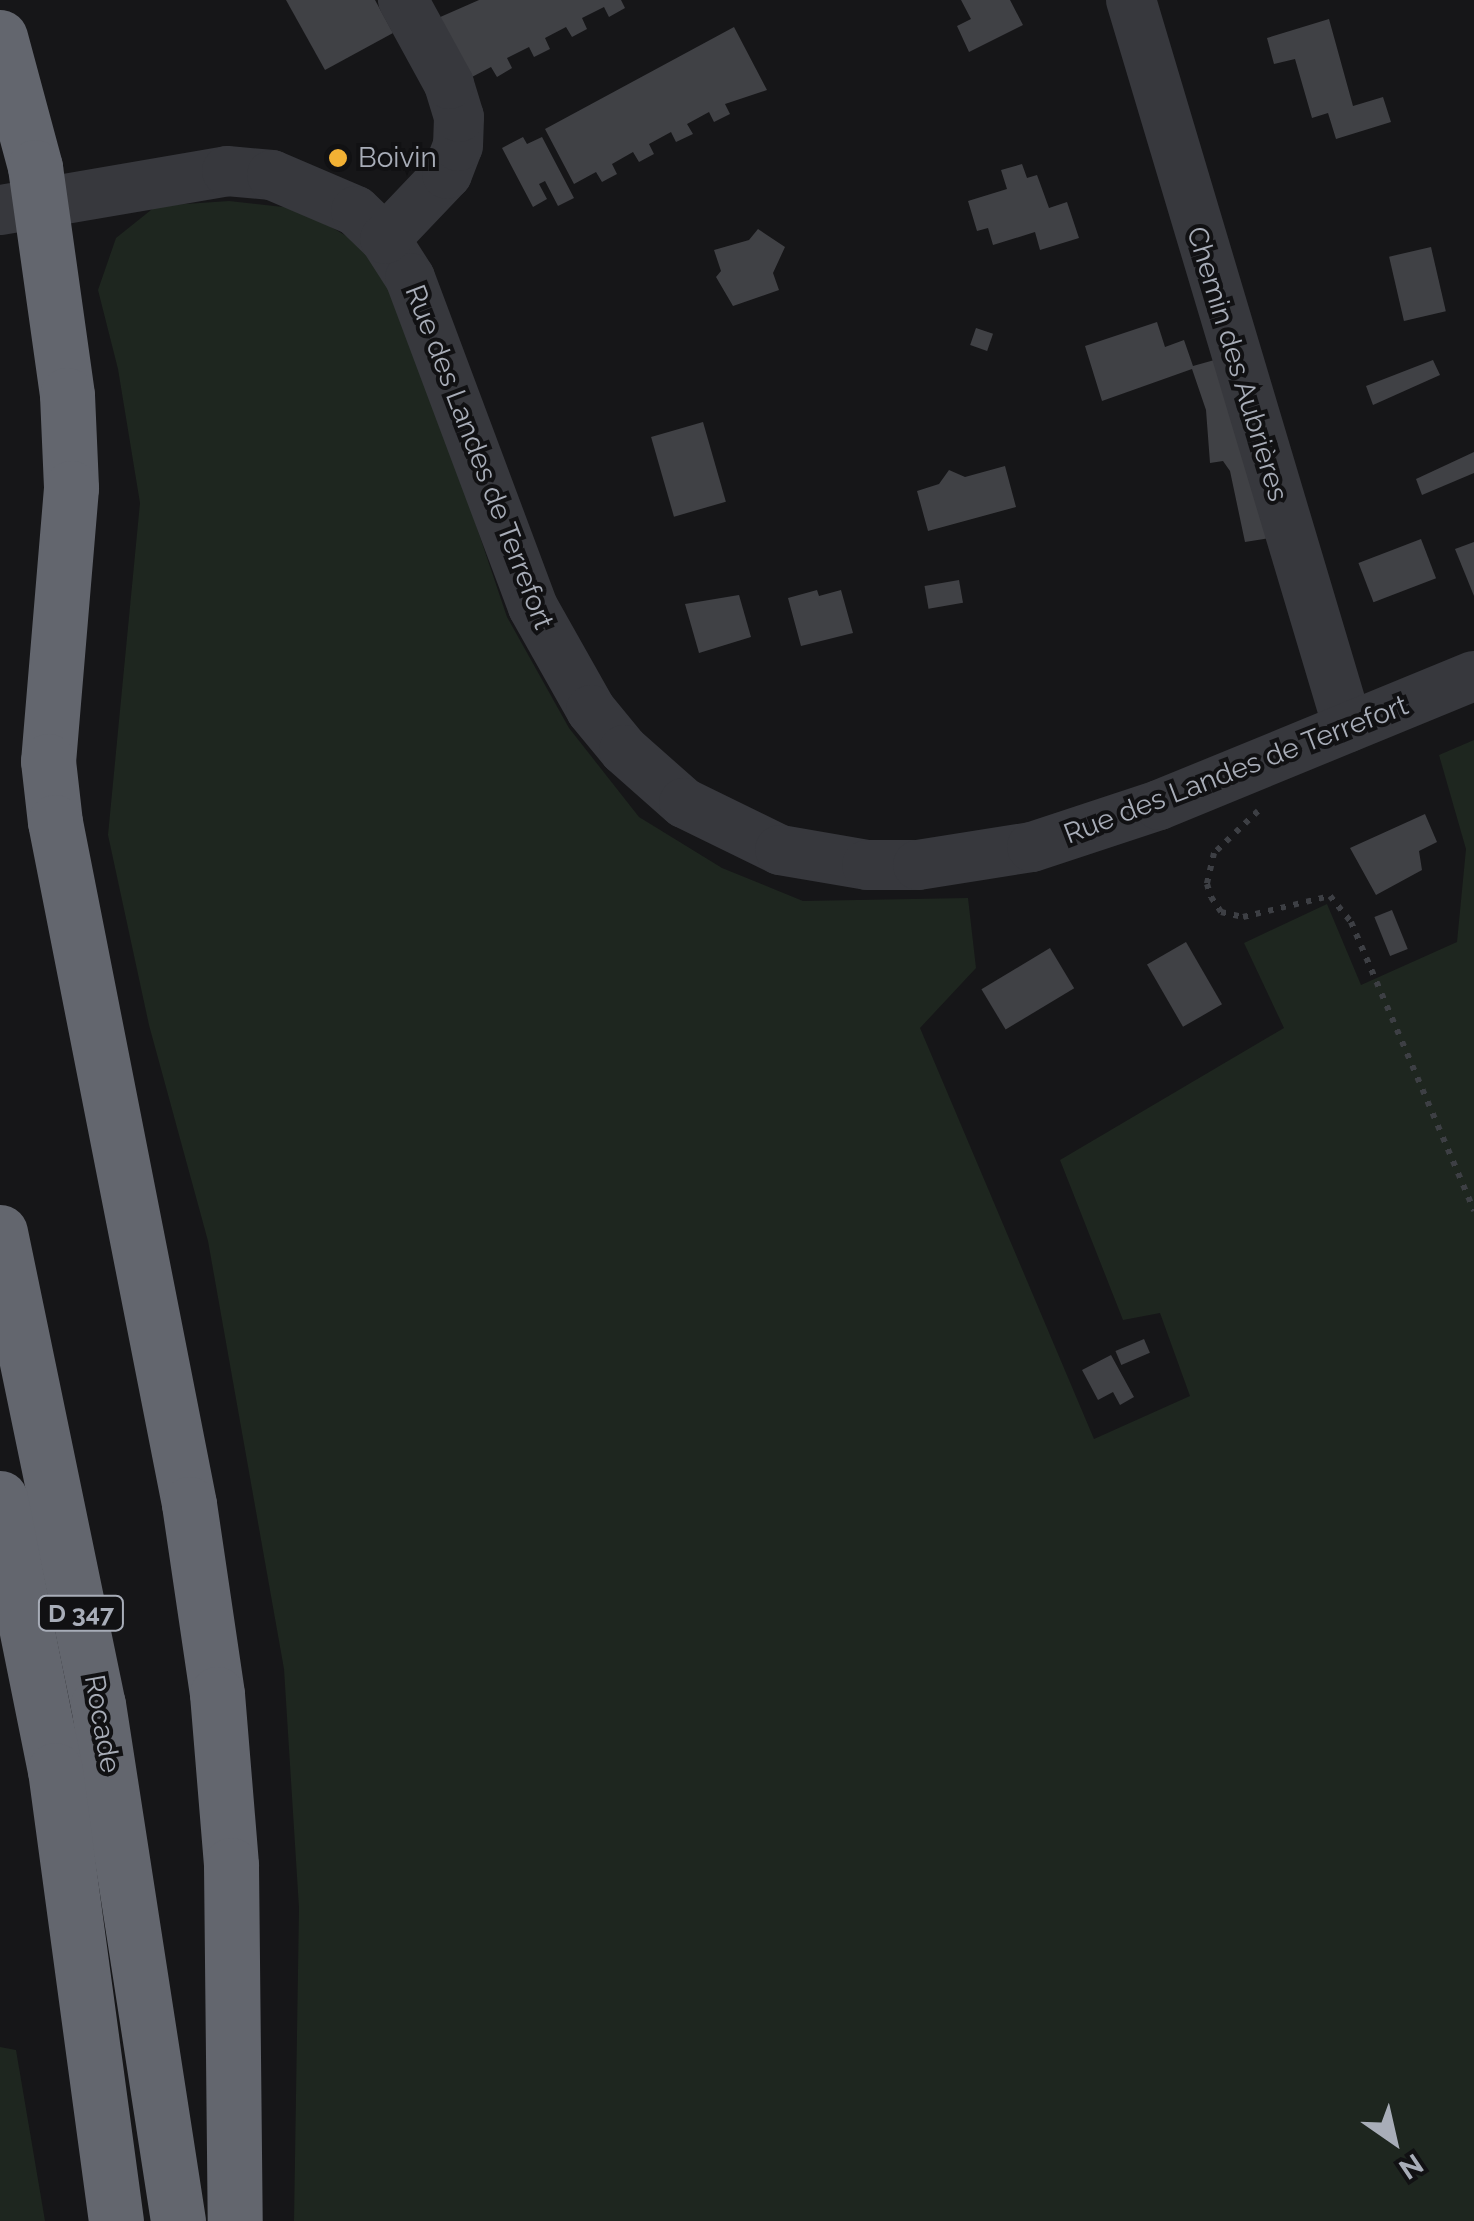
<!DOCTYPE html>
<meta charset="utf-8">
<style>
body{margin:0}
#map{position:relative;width:1474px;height:2221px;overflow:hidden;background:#161618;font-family:Raleway,sans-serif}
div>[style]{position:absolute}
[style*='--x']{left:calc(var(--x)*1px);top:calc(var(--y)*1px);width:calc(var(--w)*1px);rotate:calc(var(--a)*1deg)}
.green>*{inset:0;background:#1e261f}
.building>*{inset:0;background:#404145;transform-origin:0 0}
.path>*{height:6px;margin-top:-3px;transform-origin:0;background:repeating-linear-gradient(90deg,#3d3f44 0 5px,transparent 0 13px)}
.minor>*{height:50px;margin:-25px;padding:0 25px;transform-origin:25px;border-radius:25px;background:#37383d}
.highway>*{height:55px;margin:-27.5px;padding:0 27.5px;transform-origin:27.5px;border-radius:27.5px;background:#63666e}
.dots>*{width:28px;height:28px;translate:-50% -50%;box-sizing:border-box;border:5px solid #111113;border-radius:50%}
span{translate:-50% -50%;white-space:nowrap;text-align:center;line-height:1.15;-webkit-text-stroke:8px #111113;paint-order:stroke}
.shield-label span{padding:2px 8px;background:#111113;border:2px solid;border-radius:8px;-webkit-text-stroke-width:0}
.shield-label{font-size:25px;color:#a8adb8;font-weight:700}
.poi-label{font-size:28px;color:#a8adb8}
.left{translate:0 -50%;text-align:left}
.street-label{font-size:28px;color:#a8adb8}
.north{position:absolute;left:1344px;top:2091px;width:100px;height:100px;-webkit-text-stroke:8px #111113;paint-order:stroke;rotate:146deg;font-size:28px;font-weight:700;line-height:40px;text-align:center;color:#a8adb8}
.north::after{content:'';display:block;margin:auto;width:35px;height:45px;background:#a8adb8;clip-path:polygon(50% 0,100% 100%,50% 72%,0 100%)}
</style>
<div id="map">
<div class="green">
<i style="clip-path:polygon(229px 201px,301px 209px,373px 252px,406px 317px,507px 617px,569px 728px,639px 817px,722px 868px,803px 901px,968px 898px,976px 968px,920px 1028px,1094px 1439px,1190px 1396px,1160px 1313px,1123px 1320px,1060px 1160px,1284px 1028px,1244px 943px,1327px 904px,1361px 985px,1457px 942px,1466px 849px,1439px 755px,1474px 740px,1474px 2221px,294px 2221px,299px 1908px,284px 1669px,208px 1241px,149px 1025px,108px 835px,140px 503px,118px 369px,98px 290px,116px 238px,156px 206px)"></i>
<i style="clip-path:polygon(0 2047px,16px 2050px,45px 2221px,0 2221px)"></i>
</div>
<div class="building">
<i style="clip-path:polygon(286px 0,375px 0,393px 33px,325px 70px)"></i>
<i style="clip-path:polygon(479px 0,621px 0,625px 8px,609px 17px,604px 7px,582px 18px,587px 29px,572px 37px,566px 27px,545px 38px,550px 49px,534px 57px,529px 47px,507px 58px,512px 68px,497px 77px,491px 67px,470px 78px,438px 18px)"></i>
<i style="clip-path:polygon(961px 0,1010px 0,1023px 25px,969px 52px,957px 26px,971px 19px)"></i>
<i style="clip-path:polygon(1329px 19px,1353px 106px,1383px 97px,1391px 122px,1336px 139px,1328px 113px,1312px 118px,1295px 59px,1274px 64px,1267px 38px)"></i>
<i style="clip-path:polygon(734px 27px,767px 90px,725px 104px,730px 114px,714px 122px,709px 112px,687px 124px,693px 134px,676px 142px,671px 132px,649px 144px,654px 154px,639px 162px,633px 152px,612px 164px,617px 174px,602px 182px,596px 172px,574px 184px,545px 129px)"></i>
<i style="clip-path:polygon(523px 137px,527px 144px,542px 137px,574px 198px,558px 206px,545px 181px,539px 184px,547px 199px,533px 207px,502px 148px)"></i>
<i style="clip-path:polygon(1022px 164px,1027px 178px,1037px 175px,1049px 208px,1067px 202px,1079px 238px,1040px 250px,1035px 232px,993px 245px,988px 228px,977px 231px,968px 201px,1007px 189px,1001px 170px)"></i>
<i style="clip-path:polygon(758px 229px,785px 247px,773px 273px,779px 290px,733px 306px,716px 277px,721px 271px,714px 250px,749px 240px)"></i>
<i style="left:1431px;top:247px;width:66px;height:43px;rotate:77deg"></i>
<i style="clip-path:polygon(1157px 322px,1165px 347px,1184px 340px,1193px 366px,1218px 359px,1270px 538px,1245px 542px,1230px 471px,1223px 461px,1210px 463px,1206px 410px,1192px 369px,1102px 401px,1085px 346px)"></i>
<i style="left:976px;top:328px;width:18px;height:18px;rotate:19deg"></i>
<i style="clip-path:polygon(1433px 360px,1440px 375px,1373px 405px,1366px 386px)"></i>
<i style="left:703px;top:422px;width:83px;height:54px;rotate:74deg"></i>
<i style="clip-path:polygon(1474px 452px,1474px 473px,1422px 495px,1416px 479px)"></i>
<i style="clip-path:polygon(1005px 466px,1016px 507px,928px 531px,917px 491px,939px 484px,949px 470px,965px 477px)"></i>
<i style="left:1421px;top:539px;width:42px;height:67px;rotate:69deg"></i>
<i style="clip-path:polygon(1474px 542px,1474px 596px,1455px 549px)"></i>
<i style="left:959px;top:580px;width:23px;height:35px;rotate:80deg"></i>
<i style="clip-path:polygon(817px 590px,819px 596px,841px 590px,853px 633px,801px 646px,788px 598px)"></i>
<i style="clip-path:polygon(739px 595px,751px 637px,699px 653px,685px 604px)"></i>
<i style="clip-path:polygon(1425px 814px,1437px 842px,1419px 851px,1422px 870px,1376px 895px,1350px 848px)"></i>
<i style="left:1392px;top:910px;width:42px;height:19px;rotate:68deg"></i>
<i style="left:1186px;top:942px;width:72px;height:45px;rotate:60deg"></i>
<i style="left:1050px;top:948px;width:47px;height:80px;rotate:59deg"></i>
<i style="left:1144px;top:1339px;width:15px;height:31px;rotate:67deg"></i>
<i style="clip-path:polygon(1111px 1355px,1134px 1397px,1120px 1405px,1113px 1392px,1098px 1400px,1082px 1370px)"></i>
</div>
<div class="path">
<i style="--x:1258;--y:811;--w:61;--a:136.3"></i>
<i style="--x:1214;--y:853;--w:32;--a:103"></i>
<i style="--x:1207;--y:884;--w:14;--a:73"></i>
<i style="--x:1211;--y:897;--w:18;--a:56"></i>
<i style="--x:1221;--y:912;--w:23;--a:13"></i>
<i style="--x:1243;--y:917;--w:89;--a:-13.6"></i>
<i style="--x:1330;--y:896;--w:33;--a:51"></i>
<i style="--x:1351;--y:922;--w:314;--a:66.9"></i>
</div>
<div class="minor">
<i style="--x:1131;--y:0;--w:759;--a:73.38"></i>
<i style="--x:0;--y:210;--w:230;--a:-9.7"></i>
<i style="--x:227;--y:171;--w:45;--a:5.1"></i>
<i style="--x:272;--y:175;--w:91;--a:23.2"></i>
<i style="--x:356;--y:211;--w:40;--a:44"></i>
<i style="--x:385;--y:239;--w:46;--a:57.3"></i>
<i style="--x:410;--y:278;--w:351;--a:69.5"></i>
<i style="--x:533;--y:607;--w:118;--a:60.6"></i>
<i style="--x:591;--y:710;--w:52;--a:50.5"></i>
<i style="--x:624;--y:750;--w:80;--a:41.5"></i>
<i style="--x:684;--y:803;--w:107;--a:26.1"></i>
<i style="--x:780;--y:850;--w:88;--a:9.8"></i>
<i style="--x:867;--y:865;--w:51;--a:0"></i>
<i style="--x:918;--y:865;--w:115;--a:-9"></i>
<i style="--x:1032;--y:847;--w:134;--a:-18.3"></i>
<i style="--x:1159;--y:805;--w:340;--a:-22.3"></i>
<i style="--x:385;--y:239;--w:90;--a:-46.4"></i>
<i style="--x:447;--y:174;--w:30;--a:-69"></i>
<i style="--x:458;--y:146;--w:29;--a:-88"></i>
<i style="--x:459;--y:117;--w:34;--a:-107"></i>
<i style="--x:449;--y:84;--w:96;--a:-118.7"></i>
</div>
<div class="highway">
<i style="--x:0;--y:37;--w:135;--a:74.9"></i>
<i style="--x:35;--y:167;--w:230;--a:82"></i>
<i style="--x:67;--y:395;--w:93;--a:87.5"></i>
<i style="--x:71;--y:488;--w:274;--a:94.8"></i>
<i style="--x:48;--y:761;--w:61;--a:83.5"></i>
<i style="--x:55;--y:822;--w:695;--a:78.88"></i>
<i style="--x:189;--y:1504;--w:192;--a:81.6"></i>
<i style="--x:217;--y:1694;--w:172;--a:85.3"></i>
<i style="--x:231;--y:1865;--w:356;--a:89.4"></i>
<i style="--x:0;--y:1232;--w:482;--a:78.3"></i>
<i style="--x:98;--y:1704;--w:523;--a:81.2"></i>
<i style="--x:0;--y:1498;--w:278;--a:78.6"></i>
<i style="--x:55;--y:1770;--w:455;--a:82.3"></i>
</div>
<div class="dots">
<i style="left:338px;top:158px;background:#f2b134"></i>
</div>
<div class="shield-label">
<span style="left:81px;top:1613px">D 347</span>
</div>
<div class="poi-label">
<span class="left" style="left:358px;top:158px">Boivin</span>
</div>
<div class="street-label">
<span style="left:1237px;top:364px;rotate:73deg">Chemin des Aubrières</span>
<span style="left:479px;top:457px;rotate:69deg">Rue des Landes de Terrefort</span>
<span style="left:1236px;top:770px;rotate:-21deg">Rue des Landes de Terrefort</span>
<span style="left:102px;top:1724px;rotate:80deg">Rocade</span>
</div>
<div class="north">N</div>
</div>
